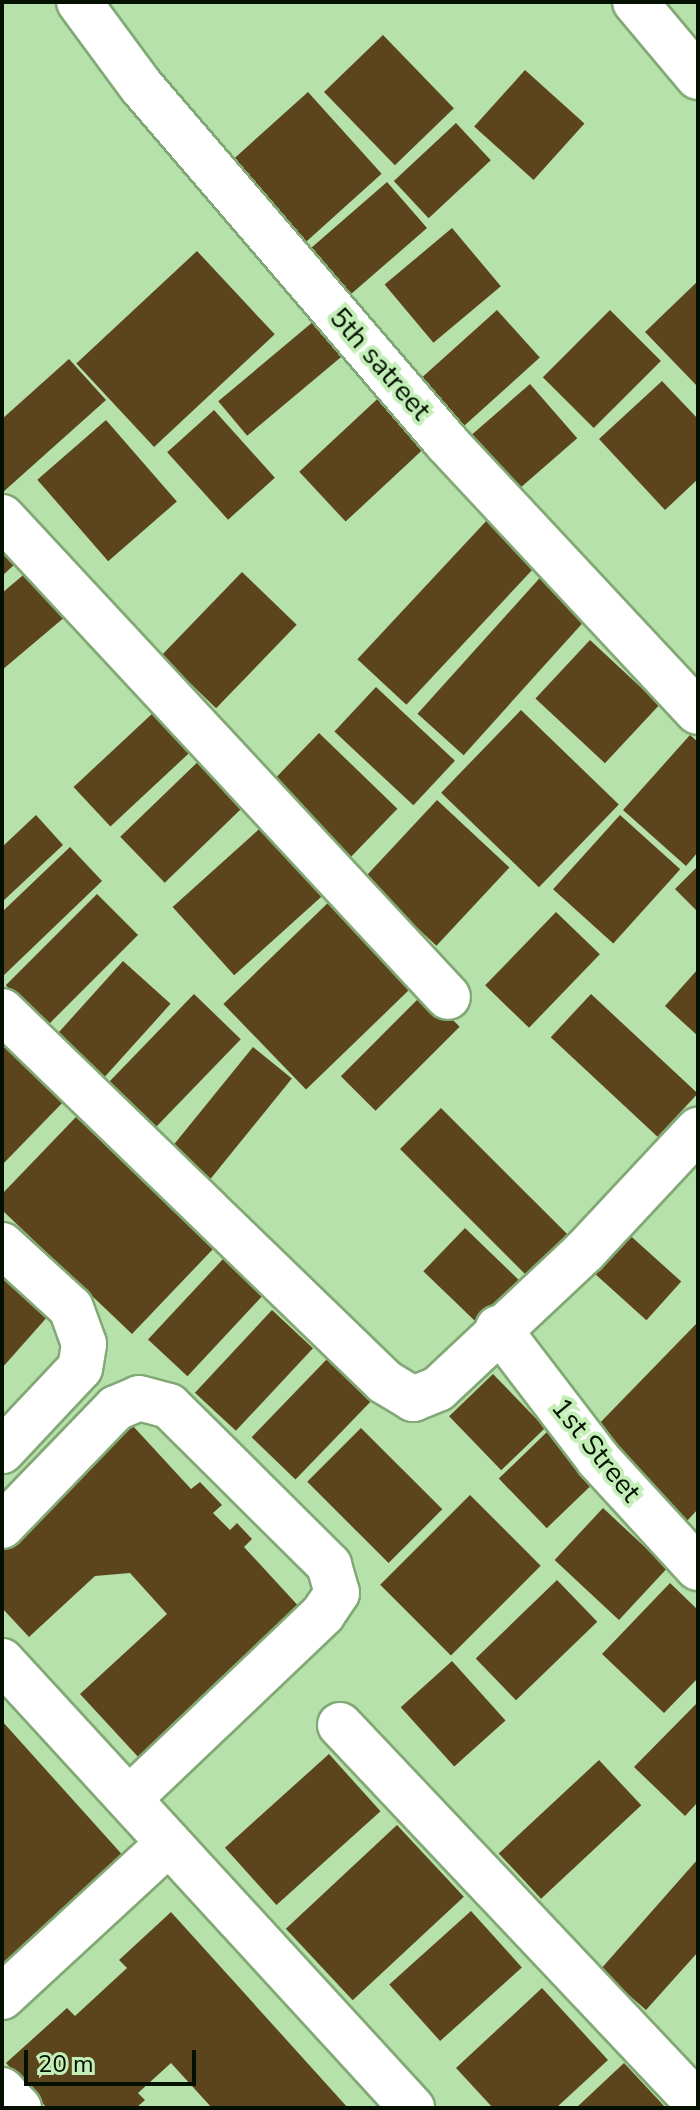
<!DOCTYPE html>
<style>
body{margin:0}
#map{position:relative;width:700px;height:2110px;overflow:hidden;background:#b7e1aa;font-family:"Nunito Sans",sans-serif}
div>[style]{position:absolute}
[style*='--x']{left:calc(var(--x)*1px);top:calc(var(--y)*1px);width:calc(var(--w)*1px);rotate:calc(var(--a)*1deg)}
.building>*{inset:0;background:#5c451d;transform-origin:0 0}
.roads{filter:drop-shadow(2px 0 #82a975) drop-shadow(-2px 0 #82a975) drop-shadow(0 2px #82a975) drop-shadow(0 -2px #82a975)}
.minor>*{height:44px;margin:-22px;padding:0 22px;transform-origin:22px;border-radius:22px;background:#fff}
span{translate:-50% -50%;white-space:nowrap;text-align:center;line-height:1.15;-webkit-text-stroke:8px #c4eeb7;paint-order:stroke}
.street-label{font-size:28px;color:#041101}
.frame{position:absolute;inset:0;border:4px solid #041101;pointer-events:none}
.scale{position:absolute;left:24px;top:2050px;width:172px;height:36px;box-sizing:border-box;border:4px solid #041101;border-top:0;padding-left:10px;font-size:24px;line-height:28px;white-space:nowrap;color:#041101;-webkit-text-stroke:6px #c4eeb7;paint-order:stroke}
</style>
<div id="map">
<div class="building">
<i style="left:383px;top:35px;width:102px;height:82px;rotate:46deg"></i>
<i style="left:525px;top:70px;width:80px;height:76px;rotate:42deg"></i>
<i style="left:308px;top:92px;width:110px;height:103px;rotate:48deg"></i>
<i style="left:456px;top:123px;width:51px;height:85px;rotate:47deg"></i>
<i style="left:387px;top:182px;width:61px;height:101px;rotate:49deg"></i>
<i style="left:452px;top:228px;width:76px;height:88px;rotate:50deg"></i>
<i style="left:197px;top:251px;width:114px;height:165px;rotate:47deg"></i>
<i style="clip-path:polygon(698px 281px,698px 387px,645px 332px)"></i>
<i style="left:497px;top:310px;width:64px;height:113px;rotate:48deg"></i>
<i style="left:610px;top:310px;width:72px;height:95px;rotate:45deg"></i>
<i style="left:314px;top:321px;width:45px;height:125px;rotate:50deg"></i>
<i style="clip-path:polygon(69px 359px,106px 400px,2px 493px,2px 419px)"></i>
<i style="clip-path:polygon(662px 381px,698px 419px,698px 479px,665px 510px,599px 439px)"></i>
<i style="left:530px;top:384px;width:72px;height:91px;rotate:49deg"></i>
<i style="left:387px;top:390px;width:68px;height:120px;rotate:47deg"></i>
<i style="left:214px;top:410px;width:91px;height:63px;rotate:48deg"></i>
<i style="left:106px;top:420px;width:108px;height:91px;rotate:49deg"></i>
<i style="left:489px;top:518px;width:67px;height:193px;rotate:43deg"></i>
<i style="clip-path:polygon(2px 525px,27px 553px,2px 576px)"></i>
<i style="clip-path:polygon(28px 571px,66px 616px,2px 670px,2px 593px)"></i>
<i style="left:546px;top:571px;width:62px;height:192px;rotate:42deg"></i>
<i style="left:242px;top:572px;width:76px;height:116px;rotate:44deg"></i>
<i style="left:590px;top:640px;width:95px;height:80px;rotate:43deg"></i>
<i style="left:376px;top:687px;width:108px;height:61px;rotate:43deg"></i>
<i style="left:521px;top:710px;width:136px;height:115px;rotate:44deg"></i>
<i style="left:154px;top:712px;width:54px;height:110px;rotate:47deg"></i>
<i style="left:319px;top:733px;width:109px;height:76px;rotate:44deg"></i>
<i style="clip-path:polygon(690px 735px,698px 742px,698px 852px,686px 866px,623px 810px)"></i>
<i style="left:208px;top:752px;width:64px;height:122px;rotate:46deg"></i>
<i style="left:437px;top:800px;width:99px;height:107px;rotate:43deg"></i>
<i style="clip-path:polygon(36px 815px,63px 845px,2px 902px,2px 847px)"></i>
<i style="left:620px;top:815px;width:81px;height:100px;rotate:42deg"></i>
<i style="left:267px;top:822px;width:92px;height:127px;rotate:48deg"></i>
<i style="clip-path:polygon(70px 847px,102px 881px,2px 977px,2px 912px)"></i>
<i style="clip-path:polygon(698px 866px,698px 912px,675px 889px)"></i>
<i style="left:97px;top:894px;width:58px;height:129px;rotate:45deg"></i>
<i style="left:332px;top:899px;width:119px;height:151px;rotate:46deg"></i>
<i style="left:556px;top:912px;width:61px;height:102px;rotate:44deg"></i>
<i style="left:123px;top:961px;width:64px;height:105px;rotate:42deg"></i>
<i style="clip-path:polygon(698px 969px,698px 1036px,665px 1006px)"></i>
<i style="left:425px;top:992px;width:49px;height:119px;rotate:45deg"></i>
<i style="left:194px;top:994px;width:65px;height:123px;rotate:44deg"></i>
<i style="left:591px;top:994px;width:146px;height:59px;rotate:43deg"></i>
<i style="clip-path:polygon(2px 1035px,67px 1098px,2px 1165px)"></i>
<i style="left:253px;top:1047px;width:50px;height:142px;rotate:39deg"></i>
<i style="left:441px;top:1108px;width:190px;height:58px;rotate:45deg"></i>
<i style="clip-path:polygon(76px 1117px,213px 1249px,132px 1334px,2px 1210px,2px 1194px)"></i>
<i style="left:465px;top:1228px;width:82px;height:60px;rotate:44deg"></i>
<i style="left:624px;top:1230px;width:77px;height:52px;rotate:42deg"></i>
<i style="clip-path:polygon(2px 1259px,56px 1307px,2px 1368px)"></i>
<i style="left:223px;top:1259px;width:54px;height:110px;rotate:43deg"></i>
<i style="left:272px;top:1310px;width:56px;height:113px;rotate:43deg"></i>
<i style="clip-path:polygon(698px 1322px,698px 1509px,687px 1521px,593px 1430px)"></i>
<i style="left:328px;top:1358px;width:61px;height:110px;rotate:44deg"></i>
<i style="left:493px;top:1374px;width:75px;height:61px;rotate:46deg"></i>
<i style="clip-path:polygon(133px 1426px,191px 1489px,200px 1482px,222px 1505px,213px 1513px,230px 1530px,237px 1523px,252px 1539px,244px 1547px,303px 1611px,141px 1760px,80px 1694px,167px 1614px,130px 1573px,95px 1576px,29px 1637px,2px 1608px,2px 1546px)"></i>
<i style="left:361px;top:1428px;width:115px;height:76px;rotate:45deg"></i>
<i style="left:547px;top:1432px;width:69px;height:67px;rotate:46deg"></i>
<i style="left:470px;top:1495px;width:100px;height:127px;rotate:45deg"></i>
<i style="left:603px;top:1508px;width:88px;height:71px;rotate:43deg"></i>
<i style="left:557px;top:1580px;width:58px;height:113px;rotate:46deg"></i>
<i style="clip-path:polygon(670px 1583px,698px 1610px,698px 1678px,664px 1713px,602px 1654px)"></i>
<i style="left:452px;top:1661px;width:80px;height:69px;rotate:48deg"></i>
<i style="clip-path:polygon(698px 1702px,698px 1802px,685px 1816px,634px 1767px)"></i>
<i style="clip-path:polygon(2px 1721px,127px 1860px,2px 1972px)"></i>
<i style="left:329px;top:1754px;width:77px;height:140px;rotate:48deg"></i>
<i style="left:599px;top:1760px;width:62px;height:137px;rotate:47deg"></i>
<i style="left:397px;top:1825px;width:98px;height:152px;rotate:47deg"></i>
<i style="clip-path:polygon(698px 1859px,698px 1952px,646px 2010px,600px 1970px)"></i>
<i style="left:471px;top:1911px;width:76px;height:110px;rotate:48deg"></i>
<i style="clip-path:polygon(171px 1912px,348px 2108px,212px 2108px,171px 2063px,138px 2093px,145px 2100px,136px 2108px,47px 2108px,6px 2063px,67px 2008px,75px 2016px,127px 1968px,119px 1960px)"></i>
<i style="clip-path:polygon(542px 1988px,608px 2060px,556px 2108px,493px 2108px,456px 2068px)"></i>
<i style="clip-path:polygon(624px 2063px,666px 2108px,576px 2108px)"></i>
</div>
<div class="roads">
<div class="minor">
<i style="--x:79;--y:2;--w:104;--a:53.6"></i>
<i style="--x:141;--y:86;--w:469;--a:49.4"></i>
<i style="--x:446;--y:442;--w:369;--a:47"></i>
<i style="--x:635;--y:2;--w:98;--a:50"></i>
<i style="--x:2;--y:517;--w:655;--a:47.1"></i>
<i style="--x:2;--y:1011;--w:533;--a:44.09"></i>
<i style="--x:385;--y:1382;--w:33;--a:31"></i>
<i style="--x:413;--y:1399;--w:27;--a:-22"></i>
<i style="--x:438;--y:1389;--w:202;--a:-43.2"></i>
<i style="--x:585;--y:1251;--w:166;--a:-47"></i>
<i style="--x:2;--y:1245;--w:93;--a:42.4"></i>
<i style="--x:71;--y:1308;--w:38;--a:70"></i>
<i style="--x:84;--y:1344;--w:24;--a:99"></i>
<i style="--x:80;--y:1368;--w:114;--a:133.2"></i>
<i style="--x:498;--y:1328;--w:165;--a:52.6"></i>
<i style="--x:598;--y:1459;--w:148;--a:47.5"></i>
<i style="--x:2;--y:1526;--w:164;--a:-46"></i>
<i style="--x:116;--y:1408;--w:25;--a:-23"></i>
<i style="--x:139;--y:1398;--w:31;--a:15"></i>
<i style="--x:169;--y:1406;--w:226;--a:44.8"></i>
<i style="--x:329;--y:1565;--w:29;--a:74"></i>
<i style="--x:337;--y:1593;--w:25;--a:124"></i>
<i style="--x:323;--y:1614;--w:268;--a:136.4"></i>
<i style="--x:2;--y:1661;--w:607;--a:47.47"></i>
<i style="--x:340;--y:1725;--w:521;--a:46.63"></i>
<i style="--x:2;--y:1997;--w:227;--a:-42.7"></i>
<i style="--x:2;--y:2090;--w:25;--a:47"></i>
</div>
</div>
<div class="street-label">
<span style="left:380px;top:364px;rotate:49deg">5th satreet</span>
<span style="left:596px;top:1450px;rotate:51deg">1st Street</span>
</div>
<div class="frame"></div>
<div class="scale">20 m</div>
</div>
